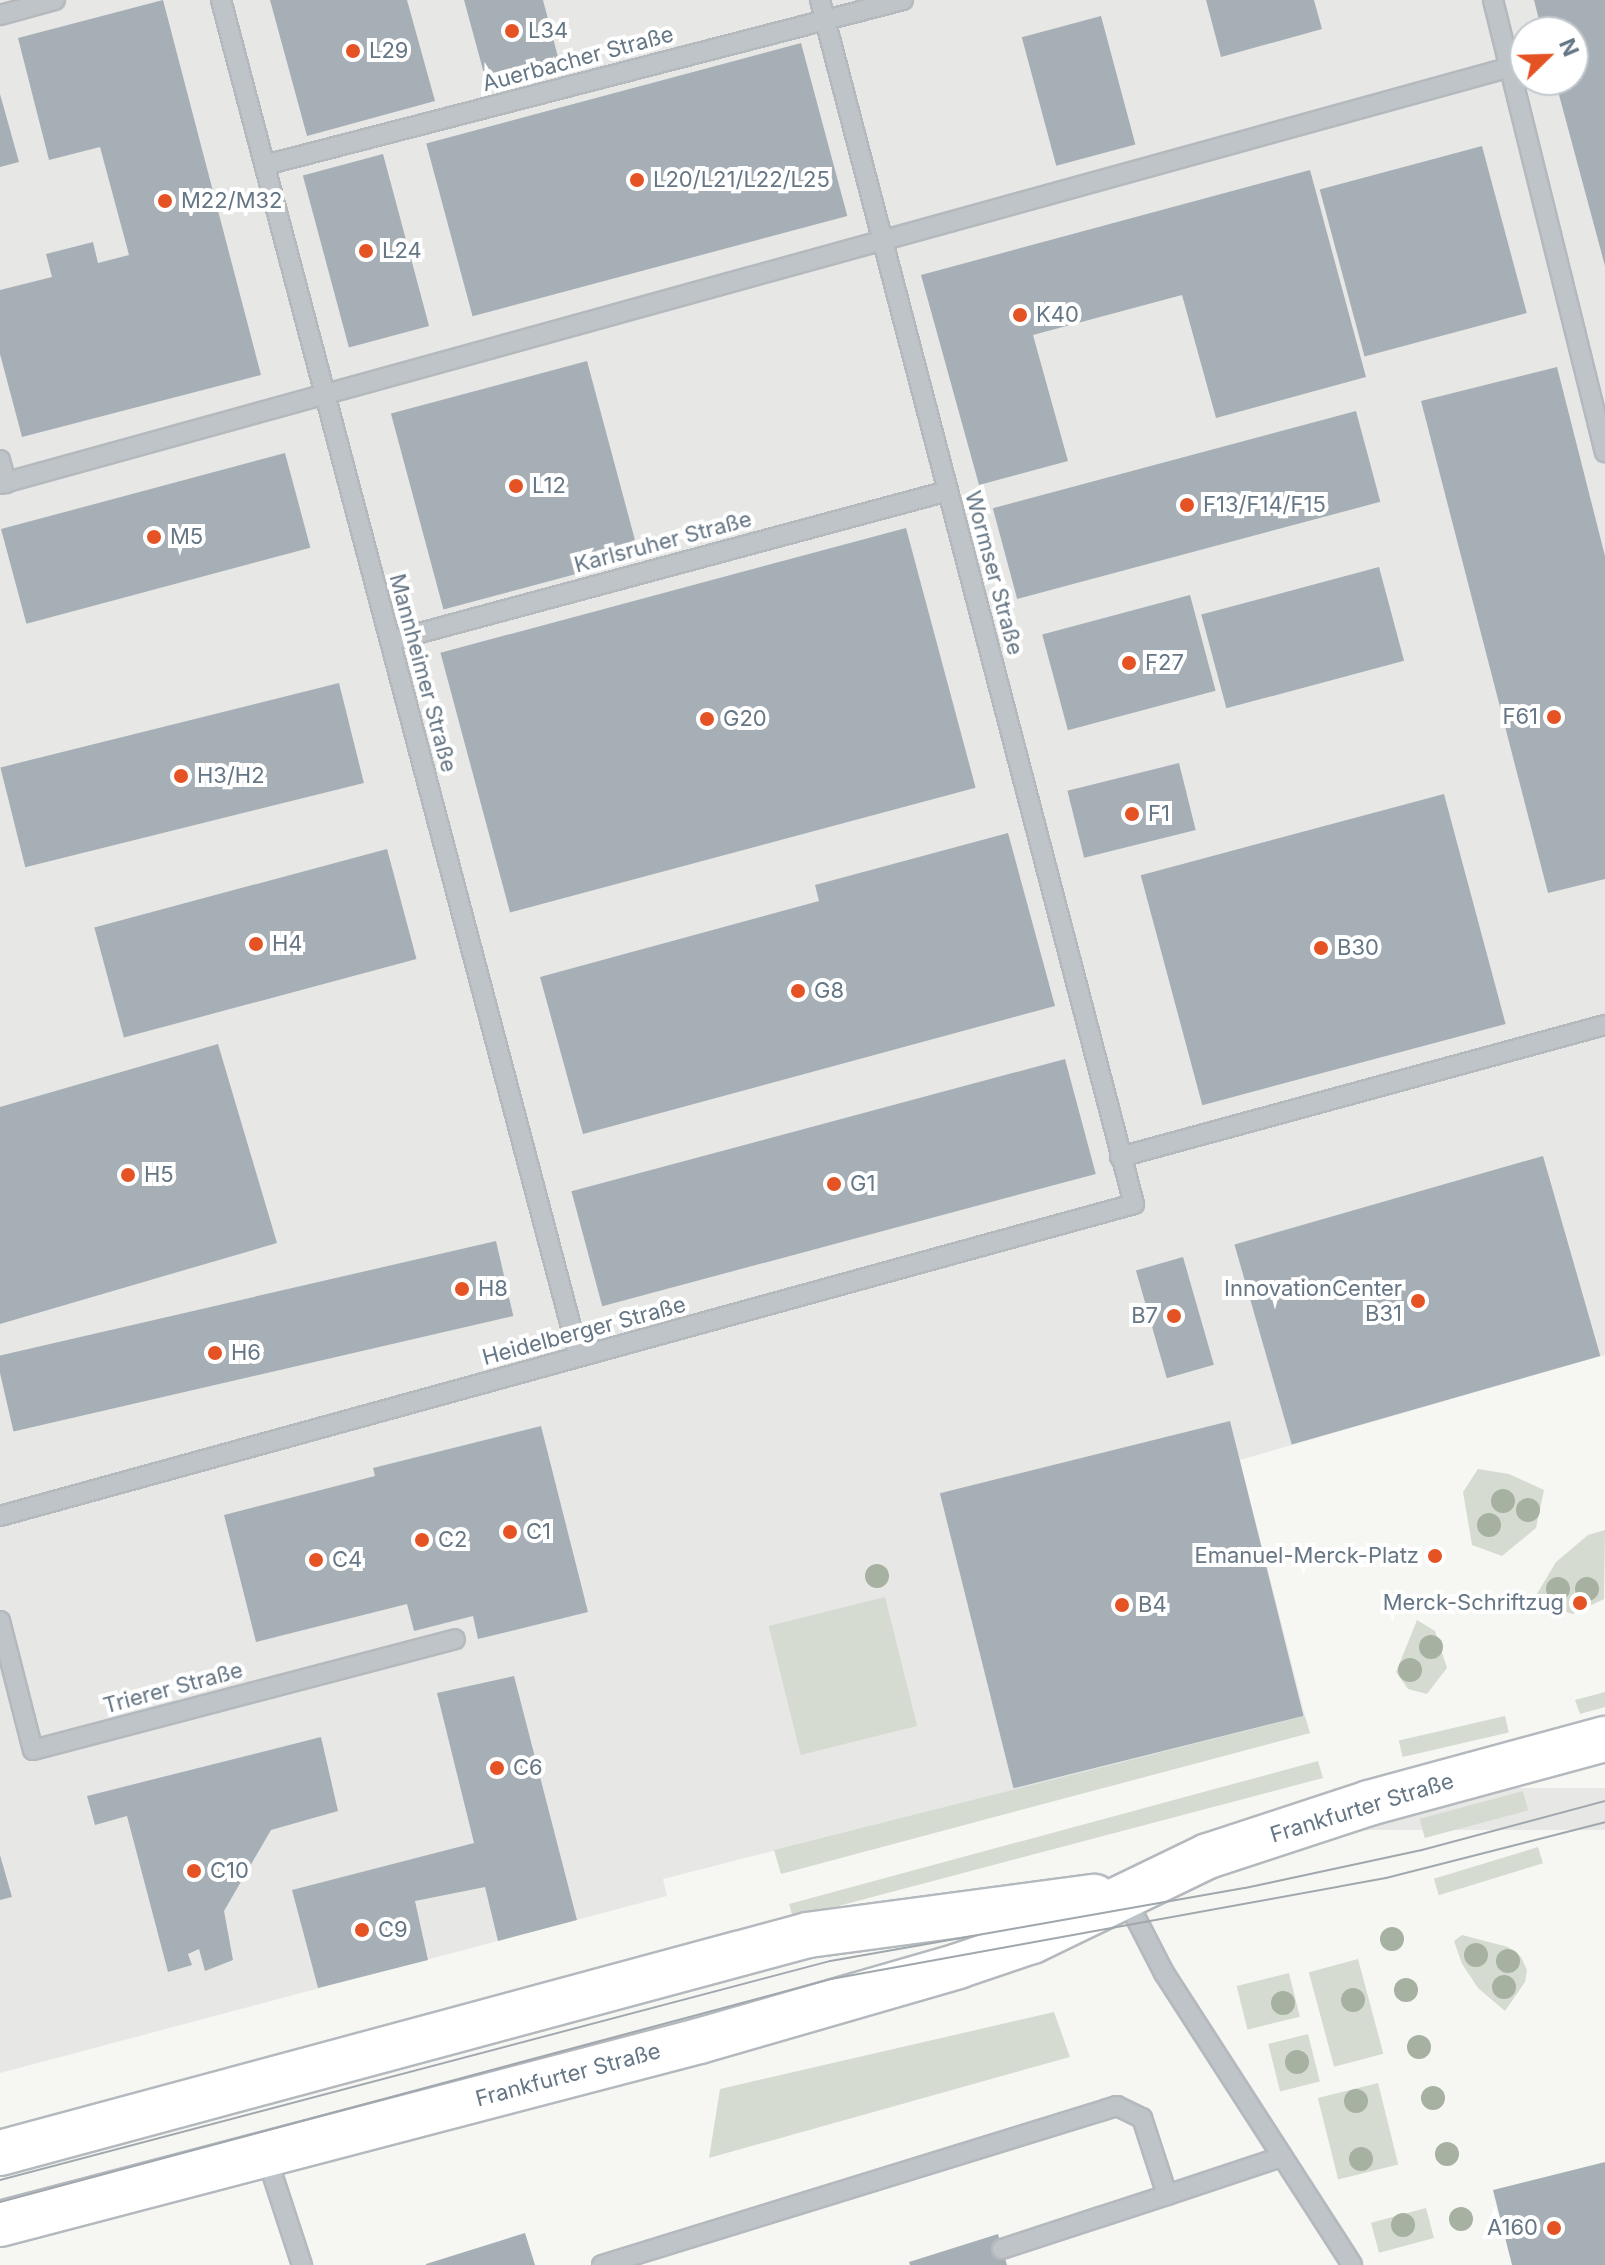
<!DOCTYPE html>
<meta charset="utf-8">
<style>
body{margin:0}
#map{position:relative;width:1605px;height:2265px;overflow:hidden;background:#f6f7f3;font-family:Inter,sans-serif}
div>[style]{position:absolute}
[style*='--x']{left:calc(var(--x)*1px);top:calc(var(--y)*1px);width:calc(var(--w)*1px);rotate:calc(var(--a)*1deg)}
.built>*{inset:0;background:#e7e8e6;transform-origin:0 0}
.green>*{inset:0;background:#d6dbd2;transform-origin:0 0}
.building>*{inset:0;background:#a6afb5;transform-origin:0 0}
.roads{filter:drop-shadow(2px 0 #b4b9be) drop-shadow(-2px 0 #b4b9be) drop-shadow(0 2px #b4b9be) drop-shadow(0 -2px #b4b9be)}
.service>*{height:18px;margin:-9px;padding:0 9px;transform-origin:9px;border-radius:9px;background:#bfc4c8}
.secondary>*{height:44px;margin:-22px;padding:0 22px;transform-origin:22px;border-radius:22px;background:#fff}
.tram>*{height:2px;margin:-1px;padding:0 1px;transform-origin:1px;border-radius:1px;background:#a0a7ad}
.trees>*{width:24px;height:24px;margin:-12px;border-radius:50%;background:#a6b1a2}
.dots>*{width:22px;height:22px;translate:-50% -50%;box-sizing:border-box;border:4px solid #fff;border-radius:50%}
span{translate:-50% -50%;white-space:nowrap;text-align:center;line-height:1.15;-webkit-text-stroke:8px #fff;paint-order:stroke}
.poi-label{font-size:22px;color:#657685}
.left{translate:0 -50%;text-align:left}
.right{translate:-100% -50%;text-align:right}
.street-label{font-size:22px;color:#657685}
.north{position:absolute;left:1509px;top:16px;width:80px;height:80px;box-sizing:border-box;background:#fff;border:2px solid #c1c8ce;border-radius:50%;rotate:67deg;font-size:22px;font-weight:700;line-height:32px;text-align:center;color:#657685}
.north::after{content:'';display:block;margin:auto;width:28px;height:36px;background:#e55224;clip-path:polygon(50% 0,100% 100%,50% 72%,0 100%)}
</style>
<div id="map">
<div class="built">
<i style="clip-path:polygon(evenodd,0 0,1605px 0,1605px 1355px,1240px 1460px,1305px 1716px,663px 1879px,667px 1896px,0 2073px,0 0,1525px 32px,1573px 32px,1573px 80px,1525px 80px,1525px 32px)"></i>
<i style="left:1605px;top:1788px;width:42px;height:272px;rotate:90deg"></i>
</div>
<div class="green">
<i style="clip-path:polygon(1478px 1469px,1509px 1474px,1544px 1490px,1536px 1528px,1502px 1556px,1472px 1545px,1463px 1492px)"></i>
<i style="clip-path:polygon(1605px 1530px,1604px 1599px,1573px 1614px,1532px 1602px,1556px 1562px,1588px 1535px)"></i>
<i style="left:885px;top:1597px;width:133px;height:120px;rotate:76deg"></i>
<i style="clip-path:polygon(1417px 1620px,1435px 1631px,1447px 1668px,1427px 1694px,1408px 1689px,1396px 1672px)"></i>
<i style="clip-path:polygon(1605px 1692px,1605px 1707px,1580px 1714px,1575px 1700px)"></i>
<i style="clip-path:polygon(1305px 1716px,1310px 1733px,781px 1874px,774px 1850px)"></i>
<i style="left:1505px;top:1716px;width:17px;height:109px;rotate:77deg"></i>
<i style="clip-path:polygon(1318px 1761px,1323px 1778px,793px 1918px,789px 1904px)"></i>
<i style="left:1523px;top:1791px;width:20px;height:107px;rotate:75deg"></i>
<i style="left:1538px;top:1847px;width:17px;height:109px;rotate:73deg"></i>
<i style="clip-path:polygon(1462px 1935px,1508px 1947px,1521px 1957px,1527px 1970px,1525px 1982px,1505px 2011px,1478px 1988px,1462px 1964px,1454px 1941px)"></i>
<i style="left:1358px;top:1959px;width:98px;height:51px;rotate:75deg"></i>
<i style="left:1289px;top:1973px;width:45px;height:54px;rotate:76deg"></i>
<i style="clip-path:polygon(1054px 2012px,1070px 2057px,709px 2158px,720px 2089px)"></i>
<i style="left:1308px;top:2034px;width:49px;height:41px;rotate:76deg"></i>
<i style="left:1378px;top:2083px;width:84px;height:62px;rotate:76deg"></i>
<i style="left:1426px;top:2208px;width:31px;height:57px;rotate:75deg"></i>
</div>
<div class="building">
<i style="clip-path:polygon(163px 0,261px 375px,22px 437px,0 354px,0 290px,52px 277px,46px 254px,93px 242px,98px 263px,129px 255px,100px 147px,49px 160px,18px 38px)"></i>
<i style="clip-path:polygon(270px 0,407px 0,435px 101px,307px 136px)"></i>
<i style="clip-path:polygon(464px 0,543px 0,559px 61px,486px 81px)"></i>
<i style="clip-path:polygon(1206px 0,1314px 0,1322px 29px,1221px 57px)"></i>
<i style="clip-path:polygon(1534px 0,1605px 0,1605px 266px,1555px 80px,1573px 80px,1573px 32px,1542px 32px)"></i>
<i style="left:1101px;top:16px;width:133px;height:82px;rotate:75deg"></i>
<i style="left:801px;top:43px;width:179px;height:388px;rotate:75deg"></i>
<i style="clip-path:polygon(0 94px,19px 162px,0 167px)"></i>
<i style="left:1482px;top:146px;width:173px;height:168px;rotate:75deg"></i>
<i style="left:383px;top:154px;width:178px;height:83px;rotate:75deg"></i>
<i style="clip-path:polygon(1310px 170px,1366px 377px,1216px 418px,1182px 295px,1033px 335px,1068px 461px,979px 485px,921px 275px)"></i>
<i style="left:587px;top:361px;width:203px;height:203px;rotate:75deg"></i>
<i style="clip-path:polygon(1557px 367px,1605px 556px,1605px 879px,1548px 893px,1421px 401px)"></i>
<i style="left:1356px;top:411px;width:94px;height:376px;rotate:75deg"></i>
<i style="left:285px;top:453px;width:98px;height:294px;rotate:75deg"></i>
<i style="left:906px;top:528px;width:269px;height:482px;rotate:75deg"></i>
<i style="left:1379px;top:567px;width:97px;height:184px;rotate:75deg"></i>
<i style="left:1190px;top:595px;width:99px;height:153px;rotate:75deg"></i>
<i style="left:339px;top:683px;width:103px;height:349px;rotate:76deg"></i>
<i style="left:1179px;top:763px;width:69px;height:115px;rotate:76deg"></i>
<i style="left:1444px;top:794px;width:238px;height:314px;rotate:75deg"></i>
<i style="clip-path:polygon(1008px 833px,1055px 1006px,583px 1134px,540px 977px,819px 901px,815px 885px)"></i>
<i style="left:387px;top:849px;width:114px;height:303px;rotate:75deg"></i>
<i style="clip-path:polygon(218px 1044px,277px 1243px,0 1324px,0 1107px)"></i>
<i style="left:1065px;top:1059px;width:119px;height:511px;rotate:75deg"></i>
<i style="left:1543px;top:1156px;width:208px;height:321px;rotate:74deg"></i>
<i style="left:496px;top:1241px;width:77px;height:513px;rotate:77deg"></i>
<i style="left:1183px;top:1257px;width:112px;height:49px;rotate:74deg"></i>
<i style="left:1230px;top:1421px;width:304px;height:299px;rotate:76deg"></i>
<i style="clip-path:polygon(541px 1426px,588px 1612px,478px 1639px,473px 1616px,414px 1631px,407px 1604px,256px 1642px,224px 1515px,375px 1476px,373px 1468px)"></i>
<i style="clip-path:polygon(514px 1676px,577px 1920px,498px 1941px,485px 1887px,415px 1901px,428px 1960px,318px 1988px,292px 1890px,474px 1843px,437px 1693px)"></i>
<i style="clip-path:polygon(321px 1737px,338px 1811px,271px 1830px,224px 1911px,233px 1960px,205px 1971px,199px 1949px,188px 1954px,192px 1965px,168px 1972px,127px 1816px,95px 1825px,87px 1796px)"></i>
<i style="clip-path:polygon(0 1855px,12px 1897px,0 1900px)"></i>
<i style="clip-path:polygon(1605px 2162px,1605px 2265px,1512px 2265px,1493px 2190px)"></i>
<i style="clip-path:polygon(525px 2233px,535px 2265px,426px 2265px,426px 2264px)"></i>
<i style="clip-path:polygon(998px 2234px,1007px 2265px,910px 2265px,909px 2262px)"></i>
</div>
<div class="roads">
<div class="service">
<i style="--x:221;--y:0;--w:1403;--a:75.22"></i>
<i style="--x:1493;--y:0;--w:466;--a:76.1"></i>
<i style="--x:0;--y:15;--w:57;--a:-15.3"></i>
<i style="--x:265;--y:165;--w:659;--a:-14.5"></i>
<i style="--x:0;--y:460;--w:24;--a:75"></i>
<i style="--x:0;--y:484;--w:1567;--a:-15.43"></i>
<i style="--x:390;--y:641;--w:578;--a:-15.05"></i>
<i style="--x:1120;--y:1157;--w:503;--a:-15.23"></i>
<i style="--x:0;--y:1516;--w:1176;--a:-15.38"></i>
<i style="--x:1134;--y:1204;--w:1244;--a:-104.62"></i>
<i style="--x:0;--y:1621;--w:133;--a:75.7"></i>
<i style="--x:33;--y:1750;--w:436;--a:-14.7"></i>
<i style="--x:1125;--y:1897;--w:85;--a:62.8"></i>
<i style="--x:1164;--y:1973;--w:347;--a:57.2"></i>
<i style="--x:266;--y:2155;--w:116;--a:71.9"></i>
<i style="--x:1002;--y:2249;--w:174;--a:-18.1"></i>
<i style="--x:602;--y:2265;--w:539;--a:-17.16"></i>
<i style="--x:1117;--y:2106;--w:28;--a:26"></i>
<i style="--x:1142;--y:2118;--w:81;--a:72"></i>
<i style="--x:1167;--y:2195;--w:120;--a:-18.4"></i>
</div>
<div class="secondary">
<i style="--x:0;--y:2153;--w:837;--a:-15.1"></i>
<i style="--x:808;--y:1935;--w:289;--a:-7.6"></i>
<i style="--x:0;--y:2224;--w:723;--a:-14.67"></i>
<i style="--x:699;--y:2041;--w:270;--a:-16.1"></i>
<i style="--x:958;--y:1966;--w:78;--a:-18.7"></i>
<i style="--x:1032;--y:1941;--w:195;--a:-25.8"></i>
<i style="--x:1208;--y:1856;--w:169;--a:-18.2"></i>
<i style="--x:1369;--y:1803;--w:245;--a:-15.2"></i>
</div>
</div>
<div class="tram">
<i style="--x:0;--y:2180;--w:858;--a:-14.78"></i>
<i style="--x:830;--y:1961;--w:421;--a:-10"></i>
<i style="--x:1245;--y:1888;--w:181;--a:-12.1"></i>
<i style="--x:1422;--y:1850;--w:189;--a:-15"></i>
<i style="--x:0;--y:2202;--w:860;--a:-15.02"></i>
<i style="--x:831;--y:1979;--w:564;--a:-10.31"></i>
<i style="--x:1386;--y:1878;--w:226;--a:-14.3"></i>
</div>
<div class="trees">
<i style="left:1503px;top:1501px"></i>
<i style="left:1528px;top:1510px"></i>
<i style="left:1489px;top:1525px"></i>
<i style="left:877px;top:1576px"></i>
<i style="left:1558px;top:1589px"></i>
<i style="left:1587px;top:1589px"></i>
<i style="left:1431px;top:1647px"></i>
<i style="left:1410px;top:1670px"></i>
<i style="left:1392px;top:1939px"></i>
<i style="left:1476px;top:1955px"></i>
<i style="left:1508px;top:1961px"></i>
<i style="left:1504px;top:1987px"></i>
<i style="left:1406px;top:1990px"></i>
<i style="left:1353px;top:2000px"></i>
<i style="left:1283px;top:2003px"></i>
<i style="left:1419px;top:2047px"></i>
<i style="left:1297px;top:2062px"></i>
<i style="left:1433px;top:2098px"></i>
<i style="left:1356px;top:2101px"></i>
<i style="left:1447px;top:2154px"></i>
<i style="left:1361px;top:2159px"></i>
<i style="left:1461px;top:2219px"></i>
<i style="left:1403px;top:2225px"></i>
</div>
<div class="dots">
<i style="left:512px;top:31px;background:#e55224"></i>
<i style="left:353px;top:51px;background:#e55224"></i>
<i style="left:637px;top:180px;background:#e55224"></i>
<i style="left:165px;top:201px;background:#e55224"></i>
<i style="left:366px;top:251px;background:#e55224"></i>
<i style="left:1020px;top:315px;background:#e55224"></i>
<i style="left:516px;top:486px;background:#e55224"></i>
<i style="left:1187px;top:505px;background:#e55224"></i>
<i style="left:154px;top:537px;background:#e55224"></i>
<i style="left:1129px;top:663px;background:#e55224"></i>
<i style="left:1554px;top:717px;background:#e55224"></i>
<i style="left:707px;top:719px;background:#e55224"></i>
<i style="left:181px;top:776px;background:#e55224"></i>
<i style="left:1132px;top:814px;background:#e55224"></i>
<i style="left:256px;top:944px;background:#e55224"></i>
<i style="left:1321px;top:948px;background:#e55224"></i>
<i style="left:798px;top:991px;background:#e55224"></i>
<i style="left:128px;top:1175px;background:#e55224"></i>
<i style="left:834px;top:1184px;background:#e55224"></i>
<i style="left:462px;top:1289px;background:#e55224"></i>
<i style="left:1418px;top:1301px;background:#e55224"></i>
<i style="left:1174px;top:1316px;background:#e55224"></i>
<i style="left:215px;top:1353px;background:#e55224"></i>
<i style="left:510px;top:1532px;background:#e55224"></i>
<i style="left:422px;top:1540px;background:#e55224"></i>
<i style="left:1435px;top:1556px;background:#e55224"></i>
<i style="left:316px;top:1560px;background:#e55224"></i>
<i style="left:1580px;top:1603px;background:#e55224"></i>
<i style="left:1122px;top:1605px;background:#e55224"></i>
<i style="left:497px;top:1768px;background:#e55224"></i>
<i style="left:194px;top:1871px;background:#e55224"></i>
<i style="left:362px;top:1930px;background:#e55224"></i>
<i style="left:1554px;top:2228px;background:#e55224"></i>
</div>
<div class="poi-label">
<span class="left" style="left:528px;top:31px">L34</span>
<span class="left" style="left:369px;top:51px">L29</span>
<span class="left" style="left:653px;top:180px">L20/L21/L22/L25</span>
<span class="left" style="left:181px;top:201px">M22/M32</span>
<span class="left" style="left:382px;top:251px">L24</span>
<span class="left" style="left:1036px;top:315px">K40</span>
<span class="left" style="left:532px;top:486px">L12</span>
<span class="left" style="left:1203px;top:505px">F13/F14/F15</span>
<span class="left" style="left:170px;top:537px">M5</span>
<span class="left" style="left:1145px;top:663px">F27</span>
<span class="right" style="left:1538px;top:717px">F61</span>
<span class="left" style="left:723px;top:719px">G20</span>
<span class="left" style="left:197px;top:776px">H3/H2</span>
<span class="left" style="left:1148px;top:814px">F1</span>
<span class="left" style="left:272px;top:944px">H4</span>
<span class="left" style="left:1337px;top:948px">B30</span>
<span class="left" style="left:814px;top:991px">G8</span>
<span class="left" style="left:144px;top:1175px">H5</span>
<span class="left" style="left:850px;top:1184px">G1</span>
<span class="right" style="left:1402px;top:1301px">InnovationCenter<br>B31</span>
<span class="left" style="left:478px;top:1289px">H8</span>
<span class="right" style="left:1158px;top:1316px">B7</span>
<span class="left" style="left:231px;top:1353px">H6</span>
<span class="left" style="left:526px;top:1532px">C1</span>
<span class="left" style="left:438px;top:1540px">C2</span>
<span class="right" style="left:1419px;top:1556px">Emanuel-Merck-Platz</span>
<span class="left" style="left:332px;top:1560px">C4</span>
<span class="right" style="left:1564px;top:1603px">Merck-Schriftzug</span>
<span class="left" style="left:1138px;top:1605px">B4</span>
<span class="left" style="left:513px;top:1768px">C6</span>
<span class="left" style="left:210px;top:1871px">C10</span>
<span class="left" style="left:378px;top:1930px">C9</span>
<span class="right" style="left:1538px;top:2228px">A160</span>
</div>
<div class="street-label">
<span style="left:578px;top:59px;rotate:-15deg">Auerbacher Straße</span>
<span style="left:663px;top:542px;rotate:-15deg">Karlsruher Straße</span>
<span style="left:994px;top:573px;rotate:75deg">Wormser Straße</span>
<span style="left:423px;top:673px;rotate:75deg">Mannheimer Straße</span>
<span style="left:584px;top:1331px;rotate:-15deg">Heidelberger Straße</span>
<span style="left:173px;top:1688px;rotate:-15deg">Trierer Straße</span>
<span style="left:1362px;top:1808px;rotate:-17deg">Frankfurter Straße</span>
<span style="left:568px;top:2075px;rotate:-15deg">Frankfurter Straße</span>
</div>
<div class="north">N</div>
</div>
